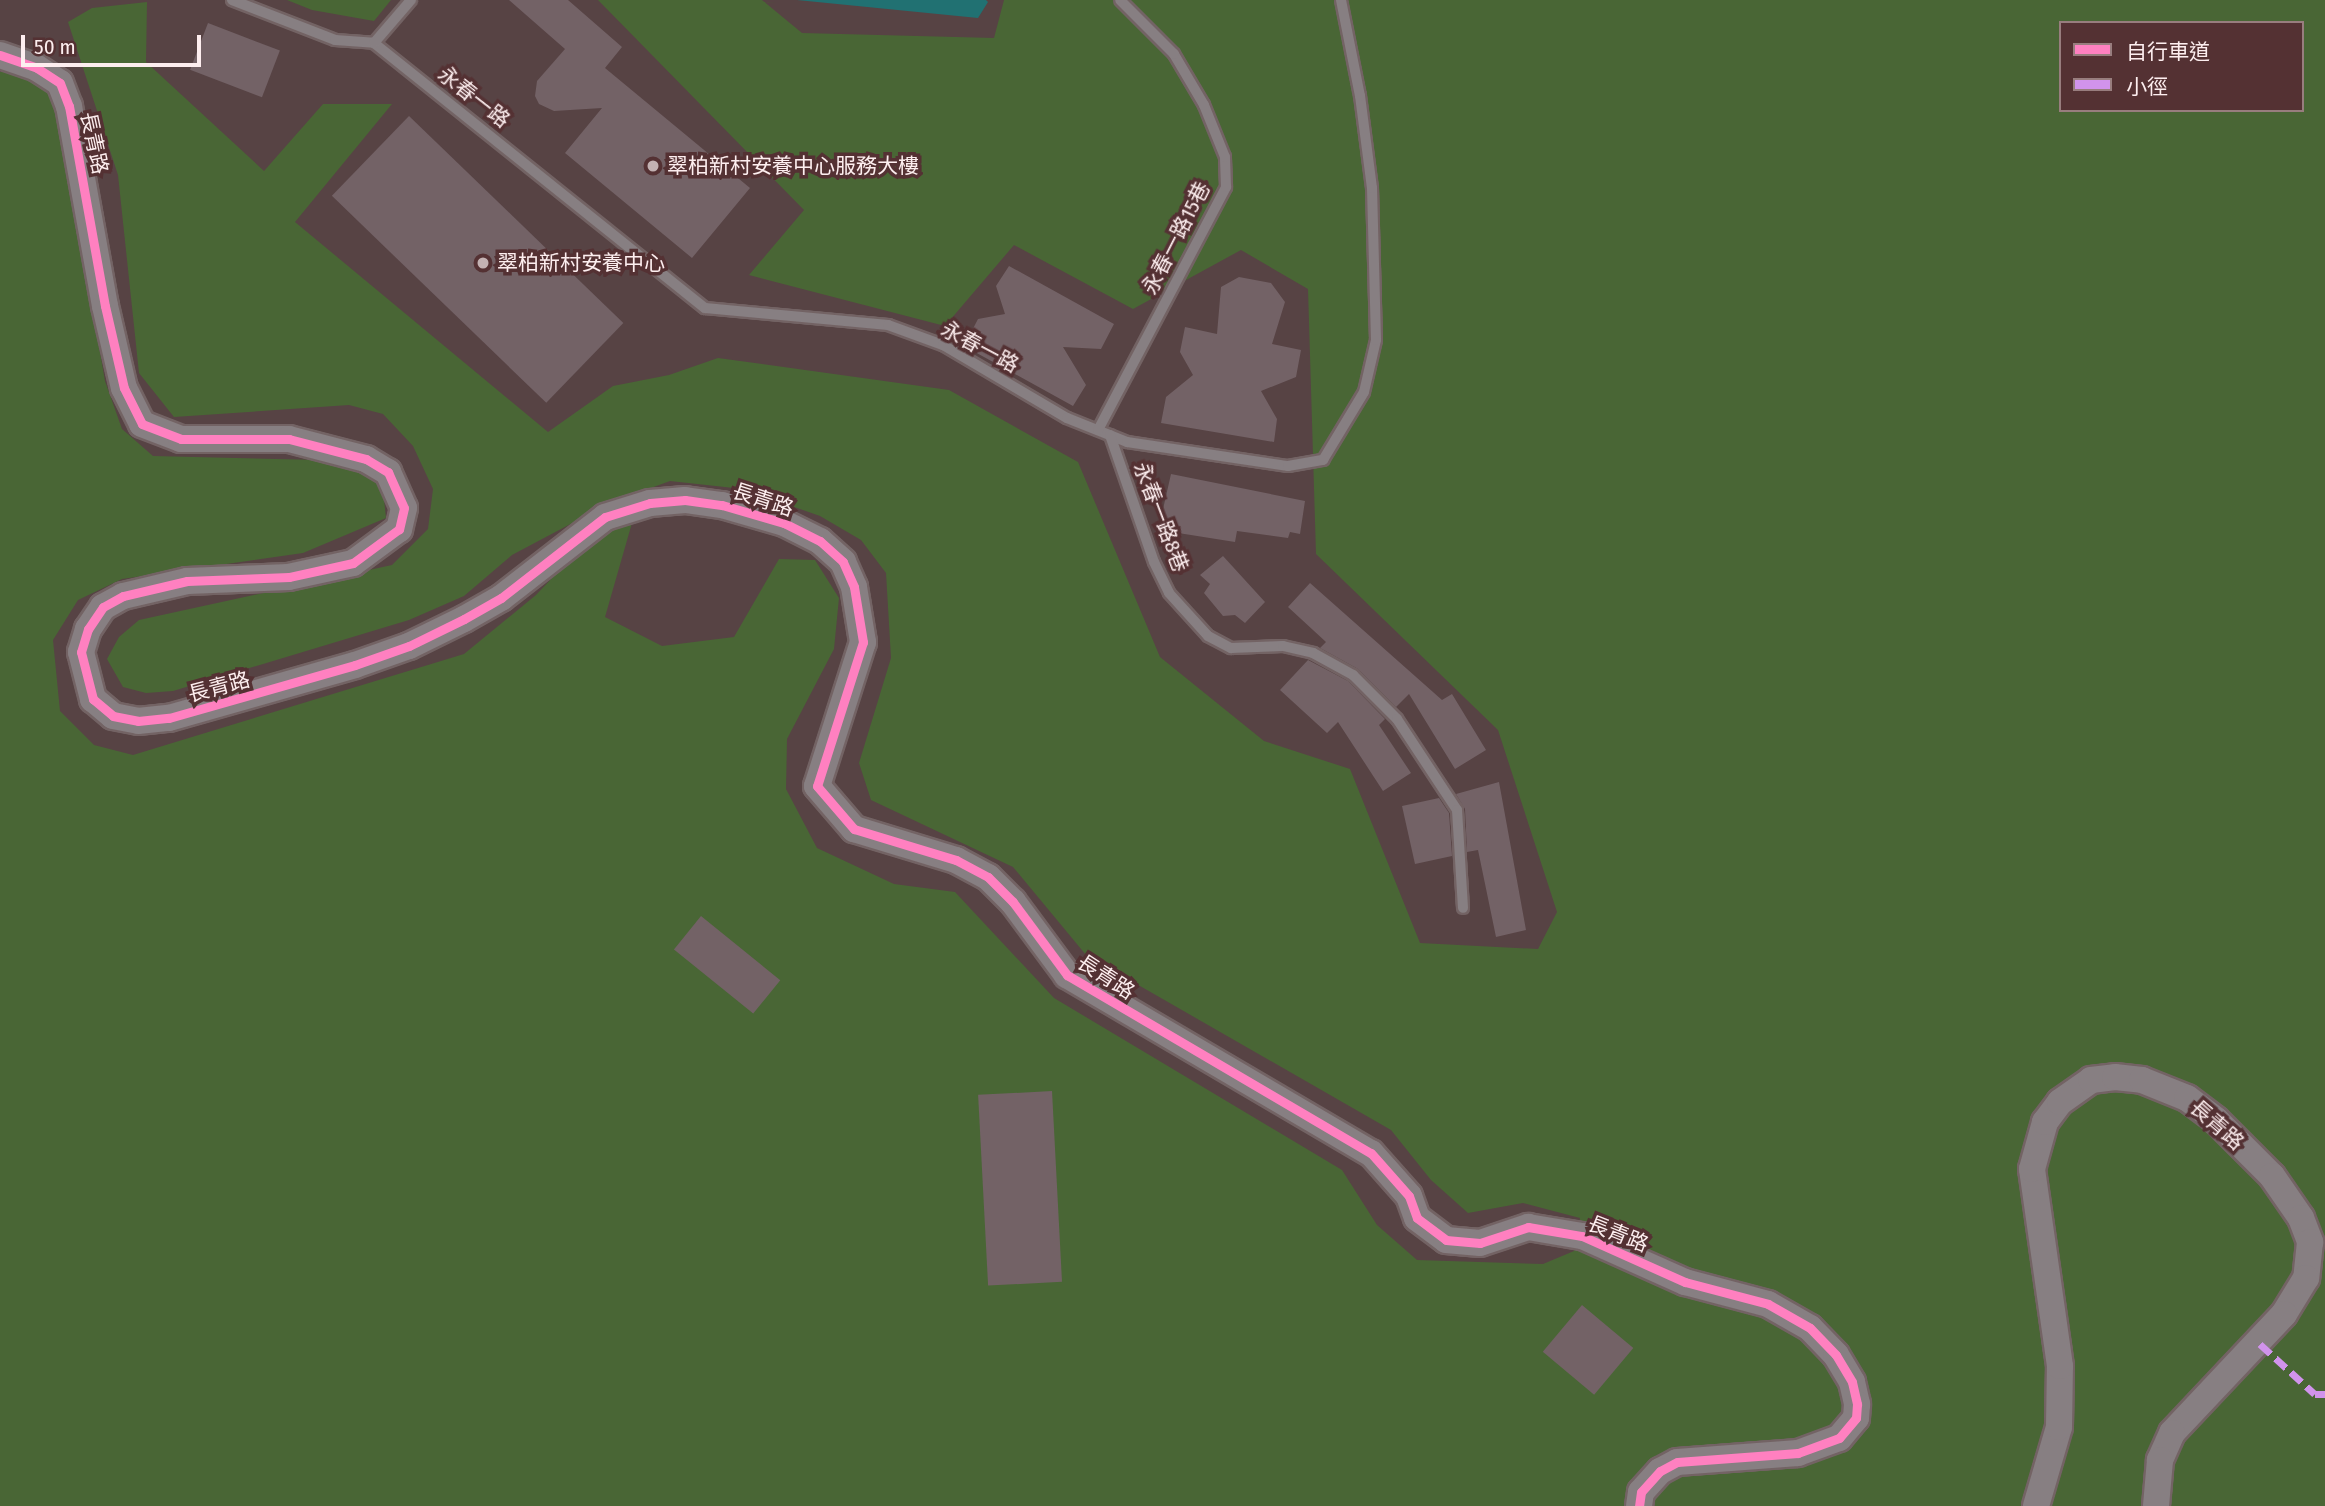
<!DOCTYPE html>
<meta charset="utf-8">
<style>
body{margin:0}
#map{position:relative;width:2325px;height:1506px;overflow:hidden;background:#574344;font-family:"Fira Sans Condensed","Noto Sans TC",sans-serif}
div>[style]{position:absolute}
[style*='--x']{left:calc(var(--x)*1px);top:calc(var(--y)*1px);width:calc(var(--w)*1px);rotate:calc(var(--a)*1deg)}
.green>*{inset:0;background:#496635}
.water>*{inset:0;background:#217172}
.building>*{inset:0;background:#736266;transform-origin:0 0}
.roads{filter:drop-shadow(2px 0 #736364) drop-shadow(-2px 0 #736364) drop-shadow(0 2px #736364) drop-shadow(0 -2px #736364)}
.service>*{height:10px;margin:-5px;padding:0 5px;transform-origin:5px;border-radius:5px;background:#877f82}
.tertiary>*{height:26px;margin:-13px;padding:0 13px;transform-origin:13px;border-radius:13px;background:#877f82}
.quiet>*{height:7px;margin-top:-3.5px;transform-origin:0;background:repeating-linear-gradient(90deg,#d193ec 0 14px,transparent 0 21px)}
.cycleway>*{height:9px;margin:-4.5px;padding:0 4.5px;transform-origin:4.5px;border-radius:4.5px;background:#ff80c0}
.dots>*{width:19px;height:19px;translate:-50% -50%;box-sizing:border-box;border:4px solid #543133;border-radius:50%}
span{translate:-50% -50%;white-space:nowrap;text-align:center;line-height:1.15;-webkit-text-stroke:7px #543133;paint-order:stroke}
.street-label{font-size:21px;color:#fdeeef}
.poi-label{font-size:21px;color:#fdeeef}
.left{translate:0 -50%;text-align:left}
.legend{position:absolute;left:2059px;top:21px;width:245px;height:91px;box-sizing:border-box;background:#543133;border:2px solid #987d7e;margin:0;padding:9px 12px;list-style:none;font-size:21px;color:#fdeeef}
.legend li{display:flex;align-items:center;gap:14px;height:35px}
.legend b{width:35px;border:2px solid #987d7e}
.scale{position:absolute;left:21px;top:35px;width:180px;height:32px;box-sizing:border-box;border:4px solid #fdeeef;border-top:0;padding-left:9px;font-size:21px;line-height:24px;white-space:nowrap;color:#fdeeef;-webkit-text-stroke:5px #543133;paint-order:stroke}
</style>
<div id="map">
<div class="green">
<i style="clip-path:polygon(287px 0,391px 0,374px 21px,312px 10px)"></i>
<i style="clip-path:polygon(evenodd,598px 0,762px 0,802px 33px,994px 38px,1004px 0,2325px 0,2325px 1506px,0 1506px,0 72px,18px 71px,55px 93px,105px 381px,122px 429px,153px 456px,364px 461px,382px 480px,386px 518px,303px 553px,122px 579px,78px 600px,53px 640px,60px 711px,94px 745px,133px 755px,464px 654px,536px 595px,590px 538px,632px 523px,605px 617px,662px 646px,734px 637px,779px 559px,815px 560px,839px 598px,834px 649px,787px 739px,786px 789px,817px 848px,894px 884px,955px 892px,1054px 998px,1342px 1170px,1377px 1225px,1417px 1260px,1543px 1264px,1574px 1251px,1580px 1218px,1523px 1203px,1468px 1213px,1431px 1180px,1391px 1130px,1086px 955px,1013px 867px,871px 800px,859px 763px,891px 658px,886px 573px,861px 540px,820px 516px,743px 489px,670px 481px,610px 503px,512px 555px,464px 596px,409px 620px,173px 691px,146px 693px,123px 687px,107px 659px,119px 637px,139px 620px,392px 565px,428px 529px,433px 489px,413px 446px,383px 414px,349px 405px,174px 417px,139px 373px,118px 175px,68px 22px,92px 8px,147px 2px,146px 62px,264px 171px,323px 104px,392px 104px,295px 222px,548px 432px,613px 386px,669px 375px,718px 358px,949px 390px,1078px 462px,1160px 657px,1264px 741px,1350px 769px,1420px 943px,1538px 949px,1557px 912px,1498px 730px,1316px 554px,1308px 289px,1241px 250px,1133px 309px,1014px 245px,945px 326px,749px 275px,804px 210px,598px 0,2061px 23px,2302px 23px,2302px 110px,2061px 110px,2061px 23px)"></i>
</div>
<div class="water">
<i style="clip-path:polygon(797px 0,986px 0,988px 2px,978px 18px)"></i>
</div>
<div class="building">
<i style="clip-path:polygon(509px 0,568px 0,622px 47px,605px 68px,750px 188px,692px 258px,565px 153px,602px 108px,554px 111px,539px 104px,535px 96px,537px 81px,565px 49px)"></i>
<i style="left:208px;top:23px;width:77px;height:50px;rotate:21deg"></i>
<i style="left:409px;top:116px;width:298px;height:111px;rotate:44deg"></i>
<i style="clip-path:polygon(1009px 266px,1114px 324px,1101px 349px,1063px 347px,1086px 385px,1073px 406px,964px 346px,978px 319px,1005px 314px,996px 286px)"></i>
<i style="clip-path:polygon(1239px 277px,1271px 283px,1285px 302px,1272px 344px,1301px 350px,1296px 377px,1261px 391px,1277px 419px,1274px 442px,1161px 423px,1166px 397px,1193px 375px,1180px 352px,1185px 327px,1217px 334px,1221px 287px)"></i>
<i style="clip-path:polygon(1171px 474px,1305px 501px,1300px 534px,1290px 532px,1288px 538px,1237px 531px,1235px 542px,1172px 532px,1173px 521px,1161px 518px)"></i>
<i style="clip-path:polygon(1223px 556px,1265px 602px,1245px 623px,1235px 615px,1223px 616px,1204px 593px,1210px 584px,1200px 575px)"></i>
<i style="clip-path:polygon(1310px 583px,1442px 700px,1452px 694px,1486px 750px,1455px 769px,1409px 694px,1396px 707px,1358px 669px,1320px 648px,1326px 642px,1288px 607px)"></i>
<i style="clip-path:polygon(1308px 660px,1348px 681px,1385px 719px,1379px 725px,1411px 773px,1383px 791px,1338px 722px,1327px 733px,1280px 690px)"></i>
<i style="clip-path:polygon(1499px 782px,1526px 930px,1496px 937px,1478px 850px,1467px 852px,1465px 809px,1456px 794px)"></i>
<i style="clip-path:polygon(1439px 798px,1449px 813px,1452px 856px,1415px 864px,1402px 806px)"></i>
<i style="left:701px;top:916px;width:102px;height:43px;rotate:39deg"></i>
<i style="left:1052px;top:1091px;width:191px;height:74px;rotate:87deg"></i>
<i style="left:1582px;top:1305px;width:67px;height:61px;rotate:40deg"></i>
</div>
<div class="roads">
<div class="service">
<i style="--x:232;--y:0;--w:110;--a:21.2"></i>
<i style="--x:335;--y:40;--w:39;--a:4"></i>
<i style="--x:374;--y:43;--w:424;--a:38.7"></i>
<i style="--x:705;--y:308;--w:184;--a:5.3"></i>
<i style="--x:888;--y:325;--w:59;--a:20"></i>
<i style="--x:943;--y:345;--w:144;--a:30.5"></i>
<i style="--x:1067;--y:418;--w:65;--a:21.8"></i>
<i style="--x:1127;--y:442;--w:163;--a:8.5"></i>
<i style="--x:1288;--y:466;--w:36;--a:-10"></i>
<i style="--x:1323;--y:460;--w:79;--a:-58.9"></i>
<i style="--x:1364;--y:392;--w:53;--a:-77"></i>
<i style="--x:1376;--y:340;--w:152;--a:-91.5"></i>
<i style="--x:1372;--y:188;--w:93;--a:-97.4"></i>
<i style="--x:1360;--y:96;--w:98;--a:-101.2"></i>
<i style="--x:374;--y:43;--w:57;--a:-49.3"></i>
<i style="--x:1098;--y:430;--w:275;--a:-62.2"></i>
<i style="--x:1226;--y:187;--w:30;--a:-92"></i>
<i style="--x:1225;--y:157;--w:56;--a:-112"></i>
<i style="--x:1204;--y:105;--w:59;--a:-120.5"></i>
<i style="--x:1174;--y:54;--w:76;--a:-135"></i>
<i style="--x:1110;--y:435;--w:134;--a:70.9"></i>
<i style="--x:1154;--y:562;--w:34;--a:64"></i>
<i style="--x:1169;--y:593;--w:58;--a:47.8"></i>
<i style="--x:1208;--y:636;--w:26;--a:28"></i>
<i style="--x:1231;--y:648;--w:52;--a:-2.2"></i>
<i style="--x:1283;--y:646;--w:31;--a:13"></i>
<i style="--x:1313;--y:653;--w:46;--a:28.8"></i>
<i style="--x:1353;--y:675;--w:62;--a:45"></i>
<i style="--x:1397;--y:719;--w:109;--a:56.6"></i>
<i style="--x:1457;--y:810;--w:98;--a:86.5"></i>
</div>
<div class="tertiary">
<i style="--x:0;--y:55;--w:39;--a:19"></i>
<i style="--x:37;--y:68;--w:27;--a:33"></i>
<i style="--x:60;--y:83;--w:25;--a:69"></i>
<i style="--x:69;--y:106;--w:203;--a:79.8"></i>
<i style="--x:105;--y:306;--w:84;--a:77"></i>
<i style="--x:124;--y:388;--w:40;--a:63.4"></i>
<i style="--x:142;--y:424;--w:42;--a:21"></i>
<i style="--x:181;--y:439;--w:108;--a:0"></i>
<i style="--x:289;--y:439;--w:80;--a:14.6"></i>
<i style="--x:366;--y:459;--w:26;--a:31"></i>
<i style="--x:388;--y:472;--w:39;--a:66"></i>
<i style="--x:404;--y:508;--w:22;--a:103"></i>
<i style="--x:399;--y:529;--w:57;--a:143.5"></i>
<i style="--x:353;--y:563;--w:66;--a:167.7"></i>
<i style="--x:289;--y:577;--w:102;--a:177.8"></i>
<i style="--x:187;--y:581;--w:66;--a:166.8"></i>
<i style="--x:123;--y:596;--w:23;--a:151"></i>
<i style="--x:103;--y:607;--w:27;--a:124"></i>
<i style="--x:88;--y:629;--w:24;--a:107"></i>
<i style="--x:81;--y:652;--w:49;--a:75.7"></i>
<i style="--x:93;--y:699;--w:26;--a:40"></i>
<i style="--x:113;--y:716;--w:25;--a:11"></i>
<i style="--x:138;--y:721;--w:31;--a:-6"></i>
<i style="--x:169;--y:718;--w:193;--a:-15.9"></i>
<i style="--x:355;--y:665;--w:57;--a:-19.4"></i>
<i style="--x:409;--y:646;--w:61;--a:-26.1"></i>
<i style="--x:464;--y:619;--w:43;--a:-29.6"></i>
<i style="--x:501;--y:598;--w:132;--a:-37.9"></i>
<i style="--x:605;--y:517;--w:47;--a:-17.3"></i>
<i style="--x:650;--y:503;--w:35;--a:-5"></i>
<i style="--x:685;--y:500;--w:37;--a:8"></i>
<i style="--x:722;--y:505;--w:65;--a:16.2"></i>
<i style="--x:784;--y:523;--w:40;--a:26.6"></i>
<i style="--x:820;--y:541;--w:31;--a:42"></i>
<i style="--x:843;--y:562;--w:27;--a:66"></i>
<i style="--x:854;--y:587;--w:56;--a:80.7"></i>
<i style="--x:863;--y:642;--w:151;--a:107.7"></i>
<i style="--x:817;--y:786;--w:57;--a:49.3"></i>
<i style="--x:854;--y:829;--w:107;--a:16.9"></i>
<i style="--x:956;--y:860;--w:36;--a:28"></i>
<i style="--x:988;--y:877;--w:35;--a:45"></i>
<i style="--x:1013;--y:902;--w:91;--a:53.5"></i>
<i style="--x:1067;--y:975;--w:352;--a:30.4"></i>
<i style="--x:1371;--y:1153;--w:57;--a:48.5"></i>
<i style="--x:1409;--y:1196;--w:23;--a:70"></i>
<i style="--x:1417;--y:1218;--w:36;--a:37"></i>
<i style="--x:1446;--y:1240;--w:34;--a:5"></i>
<i style="--x:1480;--y:1243;--w:51;--a:-18.4"></i>
<i style="--x:1528;--y:1227;--w:55;--a:9.5"></i>
<i style="--x:1582;--y:1236;--w:113;--a:24.1"></i>
<i style="--x:1685;--y:1282;--w:86;--a:14.8"></i>
<i style="--x:1768;--y:1304;--w:48;--a:29.7"></i>
<i style="--x:1810;--y:1328;--w:37;--a:46"></i>
<i style="--x:1836;--y:1355;--w:31;--a:59"></i>
<i style="--x:1852;--y:1382;--w:23;--a:77"></i>
<i style="--x:1857;--y:1404;--w:14;--a:94"></i>
<i style="--x:1856;--y:1418;--w:26;--a:130"></i>
<i style="--x:1839;--y:1438;--w:44;--a:159.9"></i>
<i style="--x:1798;--y:1453;--w:121;--a:175.7"></i>
<i style="--x:1677;--y:1462;--w:19;--a:152"></i>
<i style="--x:1660;--y:1471;--w:28;--a:132"></i>
<i style="--x:1641;--y:1492;--w:14;--a:98"></i>
<i style="--x:2036;--y:1506;--w:82;--a:-73.8"></i>
<i style="--x:2059;--y:1427;--w:61;--a:-89.1"></i>
<i style="--x:2060;--y:1366;--w:199;--a:-98.1"></i>
<i style="--x:2032;--y:1169;--w:49;--a:-74.5"></i>
<i style="--x:2045;--y:1122;--w:25;--a:-53"></i>
<i style="--x:2060;--y:1102;--w:38;--a:-35"></i>
<i style="--x:2091;--y:1080;--w:24;--a:-7"></i>
<i style="--x:2115;--y:1077;--w:27;--a:6"></i>
<i style="--x:2142;--y:1080;--w:48;--a:21.8"></i>
<i style="--x:2187;--y:1098;--w:36;--a:37"></i>
<i style="--x:2216;--y:1120;--w:79;--a:45"></i>
<i style="--x:2272;--y:1176;--w:51;--a:55.4"></i>
<i style="--x:2301;--y:1218;--w:26;--a:69"></i>
<i style="--x:2310;--y:1242;--w:36;--a:96"></i>
<i style="--x:2306;--y:1278;--w:42;--a:121.4"></i>
<i style="--x:2284;--y:1314;--w:163;--a:133.3"></i>
<i style="--x:2172;--y:1433;--w:30;--a:114"></i>
<i style="--x:2160;--y:1460;--w:46;--a:95"></i>
</div>
</div>
<div class="quiet">
<i style="--x:2260;--y:1344;--w:74;--a:42.3"></i>
<i style="--x:2315;--y:1394;--w:10;--a:0"></i>
</div>
<div class="cycleway">
<i style="--x:0;--y:55;--w:39;--a:19"></i>
<i style="--x:37;--y:68;--w:27;--a:33"></i>
<i style="--x:60;--y:83;--w:25;--a:69"></i>
<i style="--x:69;--y:106;--w:203;--a:79.8"></i>
<i style="--x:105;--y:306;--w:84;--a:77"></i>
<i style="--x:124;--y:388;--w:40;--a:63.4"></i>
<i style="--x:142;--y:424;--w:42;--a:21"></i>
<i style="--x:181;--y:439;--w:108;--a:0"></i>
<i style="--x:289;--y:439;--w:80;--a:14.6"></i>
<i style="--x:366;--y:459;--w:26;--a:31"></i>
<i style="--x:388;--y:472;--w:39;--a:66"></i>
<i style="--x:404;--y:508;--w:22;--a:103"></i>
<i style="--x:399;--y:529;--w:57;--a:143.5"></i>
<i style="--x:353;--y:563;--w:66;--a:167.7"></i>
<i style="--x:289;--y:577;--w:102;--a:177.8"></i>
<i style="--x:187;--y:581;--w:66;--a:166.8"></i>
<i style="--x:123;--y:596;--w:23;--a:151"></i>
<i style="--x:103;--y:607;--w:27;--a:124"></i>
<i style="--x:88;--y:629;--w:24;--a:107"></i>
<i style="--x:81;--y:652;--w:49;--a:75.7"></i>
<i style="--x:93;--y:699;--w:26;--a:40"></i>
<i style="--x:113;--y:716;--w:25;--a:11"></i>
<i style="--x:138;--y:721;--w:31;--a:-6"></i>
<i style="--x:169;--y:718;--w:193;--a:-15.9"></i>
<i style="--x:355;--y:665;--w:57;--a:-19.4"></i>
<i style="--x:409;--y:646;--w:61;--a:-26.1"></i>
<i style="--x:464;--y:619;--w:43;--a:-29.6"></i>
<i style="--x:501;--y:598;--w:132;--a:-37.9"></i>
<i style="--x:605;--y:517;--w:47;--a:-17.3"></i>
<i style="--x:650;--y:503;--w:35;--a:-5"></i>
<i style="--x:685;--y:500;--w:37;--a:8"></i>
<i style="--x:722;--y:505;--w:65;--a:16.2"></i>
<i style="--x:784;--y:523;--w:40;--a:26.6"></i>
<i style="--x:820;--y:541;--w:31;--a:42"></i>
<i style="--x:843;--y:562;--w:27;--a:66"></i>
<i style="--x:854;--y:587;--w:56;--a:80.7"></i>
<i style="--x:863;--y:642;--w:151;--a:107.7"></i>
<i style="--x:817;--y:786;--w:57;--a:49.3"></i>
<i style="--x:854;--y:829;--w:107;--a:16.9"></i>
<i style="--x:956;--y:860;--w:36;--a:28"></i>
<i style="--x:988;--y:877;--w:35;--a:45"></i>
<i style="--x:1013;--y:902;--w:91;--a:53.5"></i>
<i style="--x:1067;--y:975;--w:352;--a:30.4"></i>
<i style="--x:1371;--y:1153;--w:57;--a:48.5"></i>
<i style="--x:1409;--y:1196;--w:23;--a:70"></i>
<i style="--x:1417;--y:1218;--w:36;--a:37"></i>
<i style="--x:1446;--y:1240;--w:34;--a:5"></i>
<i style="--x:1480;--y:1243;--w:51;--a:-18.4"></i>
<i style="--x:1528;--y:1227;--w:55;--a:9.5"></i>
<i style="--x:1582;--y:1236;--w:113;--a:24.1"></i>
<i style="--x:1685;--y:1282;--w:86;--a:14.8"></i>
<i style="--x:1768;--y:1304;--w:48;--a:29.7"></i>
<i style="--x:1810;--y:1328;--w:37;--a:46"></i>
<i style="--x:1836;--y:1355;--w:31;--a:59"></i>
<i style="--x:1852;--y:1382;--w:23;--a:77"></i>
<i style="--x:1857;--y:1404;--w:14;--a:94"></i>
<i style="--x:1856;--y:1418;--w:26;--a:130"></i>
<i style="--x:1839;--y:1438;--w:44;--a:159.9"></i>
<i style="--x:1798;--y:1453;--w:121;--a:175.7"></i>
<i style="--x:1677;--y:1462;--w:19;--a:152"></i>
<i style="--x:1660;--y:1471;--w:28;--a:132"></i>
<i style="--x:1641;--y:1492;--w:14;--a:98"></i>
</div>
<div class="dots">
<i style="left:653px;top:166px;background:#c3b2b3"></i>
<i style="left:483px;top:263px;background:#c3b2b3"></i>
</div>
<div class="street-label">
<span style="left:474px;top:97px;rotate:38deg">永春一路</span>
<span style="left:94px;top:143px;rotate:78deg">長青路</span>
<span style="left:1176px;top:238px;rotate:-63deg">永春一路15巷</span>
<span style="left:980px;top:347px;rotate:28deg">永春一路</span>
<span style="left:763px;top:500px;rotate:18deg">長青路</span>
<span style="left:1161px;top:517px;rotate:69deg">永春一路8巷</span>
<span style="left:219px;top:687px;rotate:-15deg">長青路</span>
<span style="left:1106px;top:977px;rotate:33deg">長青路</span>
<span style="left:2217px;top:1125px;rotate:41deg">長青路</span>
<span style="left:1618px;top:1234px;rotate:22deg">長青路</span>
</div>
<div class="poi-label">
<span class="left" style="left:667px;top:166px">翠柏新村安養中心服務大樓</span>
<span class="left" style="left:497px;top:263px">翠柏新村安養中心</span>
</div>
<ul class="legend">
<li><b style="height:9px;background:#ff80c0"></b>自行車道</li>
<li><b style="height:9px;background:#d193ec"></b>小徑</li>
</ul>
<div class="scale">50 m</div>
</div>
